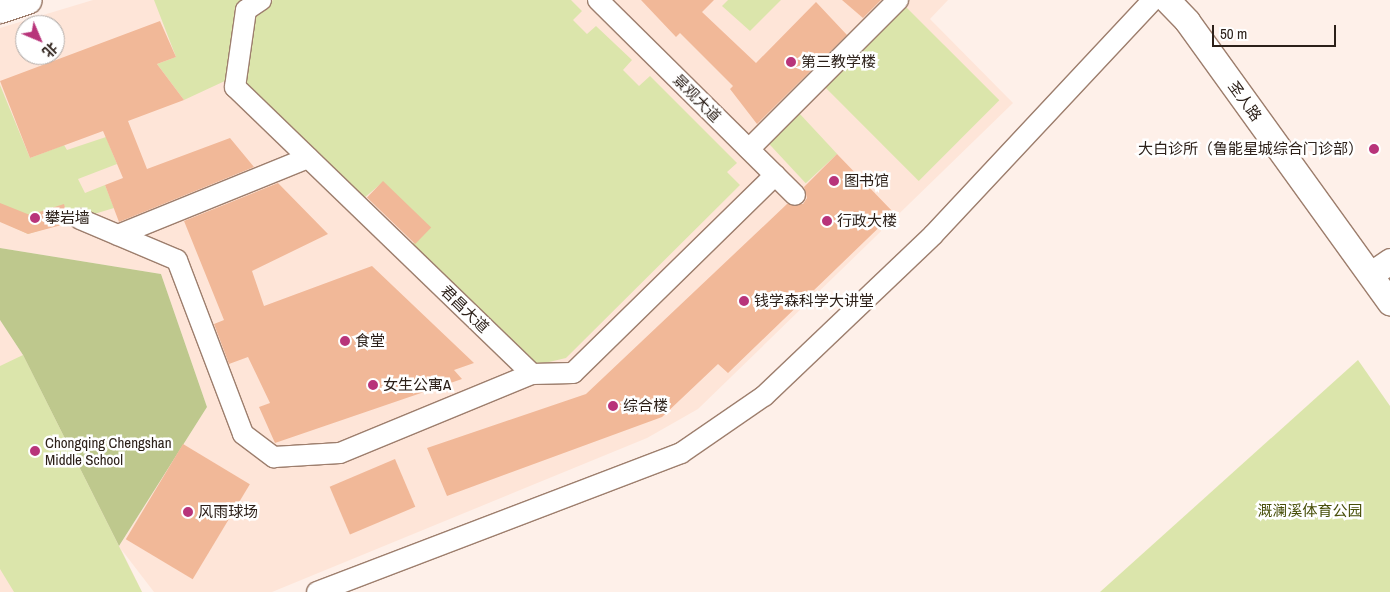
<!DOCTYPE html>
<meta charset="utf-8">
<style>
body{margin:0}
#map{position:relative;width:1390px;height:592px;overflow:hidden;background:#fef0e9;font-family:"Archivo Narrow","Noto Sans SC",sans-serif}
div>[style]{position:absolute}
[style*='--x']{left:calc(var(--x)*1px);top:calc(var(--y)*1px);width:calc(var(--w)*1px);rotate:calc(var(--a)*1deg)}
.built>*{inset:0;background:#fee5d8}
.green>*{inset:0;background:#dbe5ab;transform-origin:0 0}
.forest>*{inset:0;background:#bec88d}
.building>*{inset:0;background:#f1b898;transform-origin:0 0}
.roads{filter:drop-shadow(1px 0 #9d7e6d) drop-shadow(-1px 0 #9d7e6d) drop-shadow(0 1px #9d7e6d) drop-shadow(0 -1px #9d7e6d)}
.minor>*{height:20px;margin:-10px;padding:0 10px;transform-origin:10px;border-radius:10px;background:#fff}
.tertiary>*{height:25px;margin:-12.5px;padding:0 12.5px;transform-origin:12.5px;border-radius:12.5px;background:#fff}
.primary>*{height:28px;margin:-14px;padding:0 14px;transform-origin:14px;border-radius:14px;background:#fff}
.dots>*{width:14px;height:14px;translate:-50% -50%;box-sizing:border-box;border:2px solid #fff;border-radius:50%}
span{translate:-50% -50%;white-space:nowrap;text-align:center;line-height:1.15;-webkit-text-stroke:5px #fff;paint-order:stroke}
.poi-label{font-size:15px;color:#2c2019}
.left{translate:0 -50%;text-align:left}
.right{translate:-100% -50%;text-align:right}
.street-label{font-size:15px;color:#2c2019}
.park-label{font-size:15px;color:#484f0a}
.north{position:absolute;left:15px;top:15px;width:50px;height:50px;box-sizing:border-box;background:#fff;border:1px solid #aba6a3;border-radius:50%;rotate:135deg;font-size:14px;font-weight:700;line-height:20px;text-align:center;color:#2c2019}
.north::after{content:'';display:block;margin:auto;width:18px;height:22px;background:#b8347a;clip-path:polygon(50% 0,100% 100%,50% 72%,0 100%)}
.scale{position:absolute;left:1212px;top:25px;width:124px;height:22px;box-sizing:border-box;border:2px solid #2c2019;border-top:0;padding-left:6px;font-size:15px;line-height:18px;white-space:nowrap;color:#2c2019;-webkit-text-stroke:4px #fff;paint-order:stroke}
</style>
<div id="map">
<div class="built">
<i style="clip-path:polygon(evenodd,93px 0,948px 0,930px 19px,1013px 103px,698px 409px,647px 438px,272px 592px,154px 592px,121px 549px,142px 592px,0 592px,0 320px,23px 355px,119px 546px,207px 407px,161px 274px,0 248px,0 28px,93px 0,25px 25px,55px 25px,55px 55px,25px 55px,25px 25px)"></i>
</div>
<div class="green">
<i style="clip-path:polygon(154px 0,246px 0,235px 8px,227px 80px,184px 100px,157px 64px,176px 57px)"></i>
<i style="clip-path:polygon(273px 0,571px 0,582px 11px,573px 20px,587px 34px,596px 26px,632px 60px,623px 70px,639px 86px,650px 76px,737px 163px,727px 172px,740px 185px,566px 358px,536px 365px,412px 244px,430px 228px,383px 182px,364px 198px,242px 82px,254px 19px)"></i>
<i style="clip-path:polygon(728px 0,781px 0,750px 31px,722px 6px)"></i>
<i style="left:906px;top:7px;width:132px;height:114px;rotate:45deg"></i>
<i style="clip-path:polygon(0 85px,30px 158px,64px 145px,67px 150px,106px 137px,117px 164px,78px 179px,85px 193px,105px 185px,114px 208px,28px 234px,0 221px)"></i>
<i style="left:799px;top:113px;width:56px;height:43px;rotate:47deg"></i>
<i style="clip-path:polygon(23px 355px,142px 592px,14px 592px,0 569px,0 366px)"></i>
<i style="clip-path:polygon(1358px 360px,1390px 406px,1390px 592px,1100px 592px)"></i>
</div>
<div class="forest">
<i style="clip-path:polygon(0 248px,161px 274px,207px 407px,119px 546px,23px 355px,0 320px)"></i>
</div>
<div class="building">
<i style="clip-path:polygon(641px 0,714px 0,702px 12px,756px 63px,816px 2px,847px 35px,757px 124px,730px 89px,733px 86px,680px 33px,676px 37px)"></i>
<i style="clip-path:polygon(842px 0,881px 0,863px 18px)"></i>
<i style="clip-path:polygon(160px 21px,176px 57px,157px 64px,184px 100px,128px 121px,147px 169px,230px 138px,254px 167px,119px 222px,105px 185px,123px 178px,103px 131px,30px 158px,0 81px)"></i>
<i style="clip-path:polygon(837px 154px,894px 213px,728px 373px,718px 364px,662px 417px,447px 496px,427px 448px,586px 394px,787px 204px,803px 204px,807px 198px,804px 187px)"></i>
<i style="left:383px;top:181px;width:67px;height:23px;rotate:44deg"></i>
<i style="clip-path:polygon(278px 183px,328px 234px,252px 271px,264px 306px,372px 266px,474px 363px,454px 370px,462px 379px,275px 443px,259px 407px,270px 403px,248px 357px,229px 364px,214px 324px,224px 320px,184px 221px)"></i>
<i style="clip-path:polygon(0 203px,30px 215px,64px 204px,69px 223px,28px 234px,0 222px)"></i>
<i style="left:183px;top:444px;width:78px;height:111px;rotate:31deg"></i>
<i style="left:395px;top:459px;width:52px;height:71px;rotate:67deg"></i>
</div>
<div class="roads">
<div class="minor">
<i style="--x:261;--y:0;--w:18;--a:146"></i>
<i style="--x:246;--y:10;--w:78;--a:98.1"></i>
<i style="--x:235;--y:87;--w:413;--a:44"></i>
<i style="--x:532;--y:374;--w:41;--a:-1.4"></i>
<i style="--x:573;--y:373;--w:283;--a:-44.4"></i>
<i style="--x:598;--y:0;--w:277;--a:44.7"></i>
<i style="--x:749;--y:149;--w:211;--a:-45"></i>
<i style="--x:80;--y:219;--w:105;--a:22.9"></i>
<i style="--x:177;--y:260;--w:186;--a:69.2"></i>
<i style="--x:243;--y:434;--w:39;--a:37"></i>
<i style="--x:274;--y:457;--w:66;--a:-3.5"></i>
<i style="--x:340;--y:453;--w:208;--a:-22.4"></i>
<i style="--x:118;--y:235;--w:205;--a:-22.1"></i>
<i style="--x:317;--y:592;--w:390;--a:-20.9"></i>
<i style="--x:681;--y:453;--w:101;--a:-34.5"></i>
<i style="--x:764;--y:396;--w:233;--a:-43.6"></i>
<i style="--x:933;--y:235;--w:322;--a:-46.9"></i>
</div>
<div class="tertiary">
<i style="--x:1167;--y:0;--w:29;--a:46"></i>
<i style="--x:1187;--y:21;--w:347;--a:54.2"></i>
<i style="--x:1371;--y:274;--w:23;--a:-34"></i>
</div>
<div class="primary">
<i style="--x:0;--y:9;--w:29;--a:-18"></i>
</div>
</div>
<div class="dots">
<i style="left:791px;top:62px;background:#b8347a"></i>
<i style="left:1374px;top:149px;background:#b8347a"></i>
<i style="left:834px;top:181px;background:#b8347a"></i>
<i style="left:35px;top:218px;background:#b8347a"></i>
<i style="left:827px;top:221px;background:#b8347a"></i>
<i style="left:744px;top:301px;background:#b8347a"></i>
<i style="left:345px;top:341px;background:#b8347a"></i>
<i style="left:373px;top:385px;background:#b8347a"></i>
<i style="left:613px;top:406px;background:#b8347a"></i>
<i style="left:35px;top:451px;background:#b8347a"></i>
<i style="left:188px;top:512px;background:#b8347a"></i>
</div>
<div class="poi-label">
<span class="left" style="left:801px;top:62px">第三教学楼</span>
<span class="right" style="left:1363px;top:149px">大白诊所（鲁能星城综合门诊部）</span>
<span class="left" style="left:844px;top:181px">图书馆</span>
<span class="left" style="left:45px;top:218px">攀岩墙</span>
<span class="left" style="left:837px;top:221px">行政大楼</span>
<span class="left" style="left:754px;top:301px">钱学森科学大讲堂</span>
<span class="left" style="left:355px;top:341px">食堂</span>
<span class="left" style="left:383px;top:385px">女生公寓A</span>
<span class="left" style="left:623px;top:406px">综合楼</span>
<span class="left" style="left:45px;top:451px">Chongqing Chengshan<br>Middle School</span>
<span class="left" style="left:198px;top:512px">风雨球场</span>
</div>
<div class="street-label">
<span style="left:697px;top:98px;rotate:45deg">景观大道</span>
<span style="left:1245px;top:101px;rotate:54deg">圣人路</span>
<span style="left:465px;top:309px;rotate:44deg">君昌大道</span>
</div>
<div class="park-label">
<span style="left:1310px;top:511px">溉澜溪体育公园</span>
</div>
<div class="north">北</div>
<div class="scale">50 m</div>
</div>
